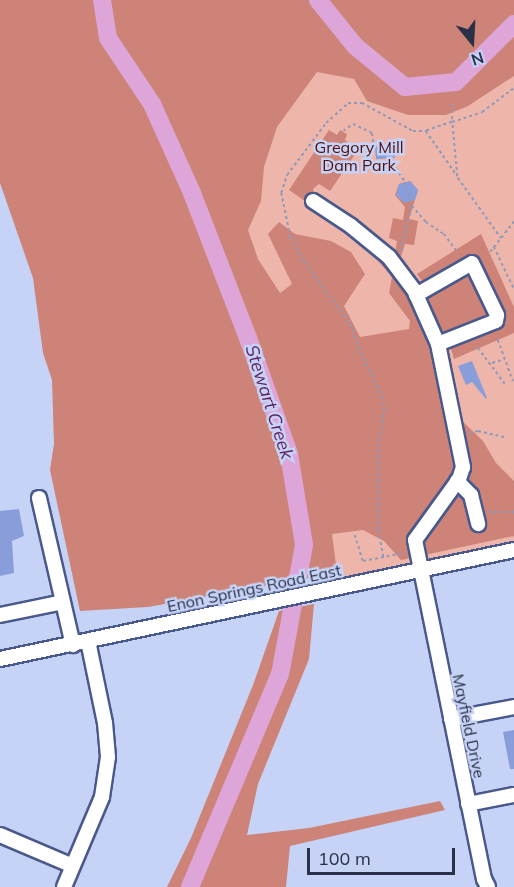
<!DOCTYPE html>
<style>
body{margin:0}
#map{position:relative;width:514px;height:887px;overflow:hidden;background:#c6d3f6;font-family:Mulish,sans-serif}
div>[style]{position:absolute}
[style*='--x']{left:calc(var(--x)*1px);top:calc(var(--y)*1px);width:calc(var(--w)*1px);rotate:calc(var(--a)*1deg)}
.green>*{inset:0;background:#eeb5ab}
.forest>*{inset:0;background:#cd8377}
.river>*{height:18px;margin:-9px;padding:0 9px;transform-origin:9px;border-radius:9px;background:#dea6d8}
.building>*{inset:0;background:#899ddb;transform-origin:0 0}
.path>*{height:1.5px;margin-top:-0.75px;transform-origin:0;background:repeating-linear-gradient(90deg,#8f9ab9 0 3px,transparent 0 6px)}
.roads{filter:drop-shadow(2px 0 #4a598c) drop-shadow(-2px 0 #4a598c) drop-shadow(0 2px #4a598c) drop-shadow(0 -2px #4a598c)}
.minor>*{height:14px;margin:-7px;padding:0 7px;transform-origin:7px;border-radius:7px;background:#fff}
span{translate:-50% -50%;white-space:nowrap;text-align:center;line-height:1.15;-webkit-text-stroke:5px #c6d3f6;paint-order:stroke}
.park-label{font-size:16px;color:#510e08}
.street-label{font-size:16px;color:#293047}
.water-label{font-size:18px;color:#5e1d5b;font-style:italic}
.north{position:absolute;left:442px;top:12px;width:60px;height:60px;-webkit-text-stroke:4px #c6d3f6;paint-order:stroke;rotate:162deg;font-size:16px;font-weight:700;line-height:24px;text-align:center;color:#293047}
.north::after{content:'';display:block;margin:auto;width:21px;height:27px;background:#293047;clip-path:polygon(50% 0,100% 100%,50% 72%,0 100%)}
.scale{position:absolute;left:307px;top:848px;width:148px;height:27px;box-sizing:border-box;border:3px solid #293047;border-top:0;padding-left:8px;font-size:18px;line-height:21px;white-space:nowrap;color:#293047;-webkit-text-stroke:4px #c6d3f6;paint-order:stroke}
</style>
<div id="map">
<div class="green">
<i style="clip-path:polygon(149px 0,514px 0,514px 550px,331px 588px)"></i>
</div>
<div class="forest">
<i style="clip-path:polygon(0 0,514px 0,514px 76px,468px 106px,446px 115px,408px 115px,367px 101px,354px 79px,317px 72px,277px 127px,264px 167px,261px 201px,248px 230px,258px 259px,280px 293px,292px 284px,268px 234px,279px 222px,295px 234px,331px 241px,351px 252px,365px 274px,344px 306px,360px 337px,409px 329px,410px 321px,389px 293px,392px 277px,359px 239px,289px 190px,329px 130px,337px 135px,340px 130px,347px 134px,345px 140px,358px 150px,330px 191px,319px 184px,313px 189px,316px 196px,395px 254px,397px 241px,389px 238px,393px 218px,403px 220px,405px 207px,395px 195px,399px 184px,410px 181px,418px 190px,409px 219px,418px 221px,414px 245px,405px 244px,399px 263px,416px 285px,424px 284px,417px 274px,481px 234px,514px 307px,514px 333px,454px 359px,451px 349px,444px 351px,461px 420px,483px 441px,496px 463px,514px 481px,514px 536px,401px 560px,384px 541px,363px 530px,332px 534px,337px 573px,148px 607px,80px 611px,50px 470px,54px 444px,52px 380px,43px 353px,33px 278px,0 183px)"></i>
<i style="clip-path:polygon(314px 604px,309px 659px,258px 784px,247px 835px,309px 828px,440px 801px,445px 810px,290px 846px,286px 887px,167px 887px,191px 838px,253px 685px,279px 611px)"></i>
</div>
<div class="river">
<i style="--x:102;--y:0;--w:38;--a:81"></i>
<i style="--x:108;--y:38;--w:79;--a:56.3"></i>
<i style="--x:152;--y:104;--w:98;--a:65.8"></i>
<i style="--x:192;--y:193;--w:155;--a:68.9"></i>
<i style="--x:248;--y:338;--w:123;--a:70.5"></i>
<i style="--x:289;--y:454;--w:92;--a:80.6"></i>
<i style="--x:304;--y:545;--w:131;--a:100.5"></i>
<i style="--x:280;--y:674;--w:231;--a:112.9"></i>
<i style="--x:318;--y:0;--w:59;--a:51.2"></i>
<i style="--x:355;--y:46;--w:65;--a:39.4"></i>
<i style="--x:405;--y:87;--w:51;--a:-5.6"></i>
<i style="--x:456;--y:82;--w:82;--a:-45"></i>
</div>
<div class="building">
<i style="left:394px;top:145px;width:13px;height:19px;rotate:86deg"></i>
<i style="clip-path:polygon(410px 181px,418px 190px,415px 200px,404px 203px,396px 195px,399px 184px)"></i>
<i style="clip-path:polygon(472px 361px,487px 398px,486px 399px,472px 382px,466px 385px,458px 366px)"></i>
<i style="clip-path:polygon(19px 509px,24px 536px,12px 541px,14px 573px,0 576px,0 511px)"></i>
<i style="clip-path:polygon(514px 730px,514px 769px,510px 769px,503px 732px)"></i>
</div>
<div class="path">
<i style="--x:453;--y:104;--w:18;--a:93"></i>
<i style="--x:452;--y:122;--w:32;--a:-18"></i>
<i style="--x:482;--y:112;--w:40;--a:-37"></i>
<i style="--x:343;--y:131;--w:12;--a:-35"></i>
<i style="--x:353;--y:124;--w:21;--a:25"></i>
<i style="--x:372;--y:133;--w:12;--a:81"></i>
<i style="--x:374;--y:145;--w:20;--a:41"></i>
<i style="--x:389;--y:158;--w:29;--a:56"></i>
<i style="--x:405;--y:182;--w:25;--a:74"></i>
<i style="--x:412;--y:206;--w:21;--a:49"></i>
<i style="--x:426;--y:222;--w:22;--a:34"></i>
<i style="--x:444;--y:234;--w:20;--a:53"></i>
<i style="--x:458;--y:178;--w:74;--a:54.4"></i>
<i style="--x:494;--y:247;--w:47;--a:64.5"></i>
<i style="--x:400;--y:251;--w:47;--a:-75.1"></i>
<i style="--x:490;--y:252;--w:39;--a:-52"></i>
<i style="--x:498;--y:340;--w:44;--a:69.9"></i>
<i style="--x:478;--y:348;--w:45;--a:53.1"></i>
<i style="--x:492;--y:363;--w:13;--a:-18"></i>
<i style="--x:469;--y:433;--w:9;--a:-13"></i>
<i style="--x:478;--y:431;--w:27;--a:13"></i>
<i style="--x:488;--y:512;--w:26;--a:0"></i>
<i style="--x:355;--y:535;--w:27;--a:73"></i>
<i style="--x:363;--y:561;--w:42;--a:-11"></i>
<i style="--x:383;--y:557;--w:27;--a:-100"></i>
<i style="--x:378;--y:530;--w:83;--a:-90"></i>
<i style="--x:378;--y:447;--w:36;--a:-81"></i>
<i style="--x:384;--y:411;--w:12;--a:-95"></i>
<i style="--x:383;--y:399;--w:55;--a:-116.1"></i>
<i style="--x:359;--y:350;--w:24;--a:-107"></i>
<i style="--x:352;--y:327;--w:82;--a:-126.6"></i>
<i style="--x:303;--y:261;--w:27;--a:-118"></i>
<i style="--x:290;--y:237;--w:45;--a:-101.6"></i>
<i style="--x:281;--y:193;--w:19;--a:-72"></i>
<i style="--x:287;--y:175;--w:65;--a:-53.1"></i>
<i style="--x:326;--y:123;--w:30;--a:-42"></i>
<i style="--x:348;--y:103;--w:14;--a:0"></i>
<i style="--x:362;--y:103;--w:58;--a:28.8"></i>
<i style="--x:413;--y:131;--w:13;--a:0"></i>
<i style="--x:426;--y:131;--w:55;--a:55.4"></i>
<i style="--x:457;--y:176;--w:54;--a:-95.3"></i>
<i style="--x:452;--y:122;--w:28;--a:161"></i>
</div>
<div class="roads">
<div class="minor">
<i style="--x:313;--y:201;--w:45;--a:33.3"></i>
<i style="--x:351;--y:226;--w:49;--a:39.2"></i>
<i style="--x:389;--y:257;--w:41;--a:52.9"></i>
<i style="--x:414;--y:290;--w:59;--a:66"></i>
<i style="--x:438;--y:344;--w:126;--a:78.5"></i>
<i style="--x:463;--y:467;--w:13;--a:108"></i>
<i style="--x:459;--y:479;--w:75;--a:125.8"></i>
<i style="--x:415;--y:540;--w:346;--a:78.5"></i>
<i style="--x:484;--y:879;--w:9;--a:63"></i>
<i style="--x:416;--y:295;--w:64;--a:-29.7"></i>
<i style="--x:472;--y:263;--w:58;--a:64.3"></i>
<i style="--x:497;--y:315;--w:6;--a:99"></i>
<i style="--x:496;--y:321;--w:62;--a:158.4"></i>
<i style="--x:457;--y:481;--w:20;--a:45"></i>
<i style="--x:471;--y:495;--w:30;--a:76"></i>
<i style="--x:39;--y:498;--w:151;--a:77"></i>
<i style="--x:0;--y:615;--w:64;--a:-11.7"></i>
<i style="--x:0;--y:659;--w:525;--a:-11.97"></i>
<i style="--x:451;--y:719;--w:64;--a:-10.8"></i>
<i style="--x:468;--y:804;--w:47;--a:-11.1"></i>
<i style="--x:0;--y:835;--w:79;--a:23"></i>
<i style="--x:64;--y:887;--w:98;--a:-67.1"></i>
<i style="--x:102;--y:797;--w:40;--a:-81.5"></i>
<i style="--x:108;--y:757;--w:34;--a:-95"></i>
<i style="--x:105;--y:723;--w:84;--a:-101.7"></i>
</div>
</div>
<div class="park-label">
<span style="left:359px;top:156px">Gregory Mill<br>Dam Park</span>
</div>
<div class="street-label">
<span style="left:254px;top:588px;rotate:-12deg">Enon Springs Road East</span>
<span style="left:469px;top:726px;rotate:78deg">Mayfield Drive</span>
</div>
<div class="water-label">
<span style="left:269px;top:402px;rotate:72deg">Stewart Creek</span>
</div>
<div class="north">N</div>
<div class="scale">100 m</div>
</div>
